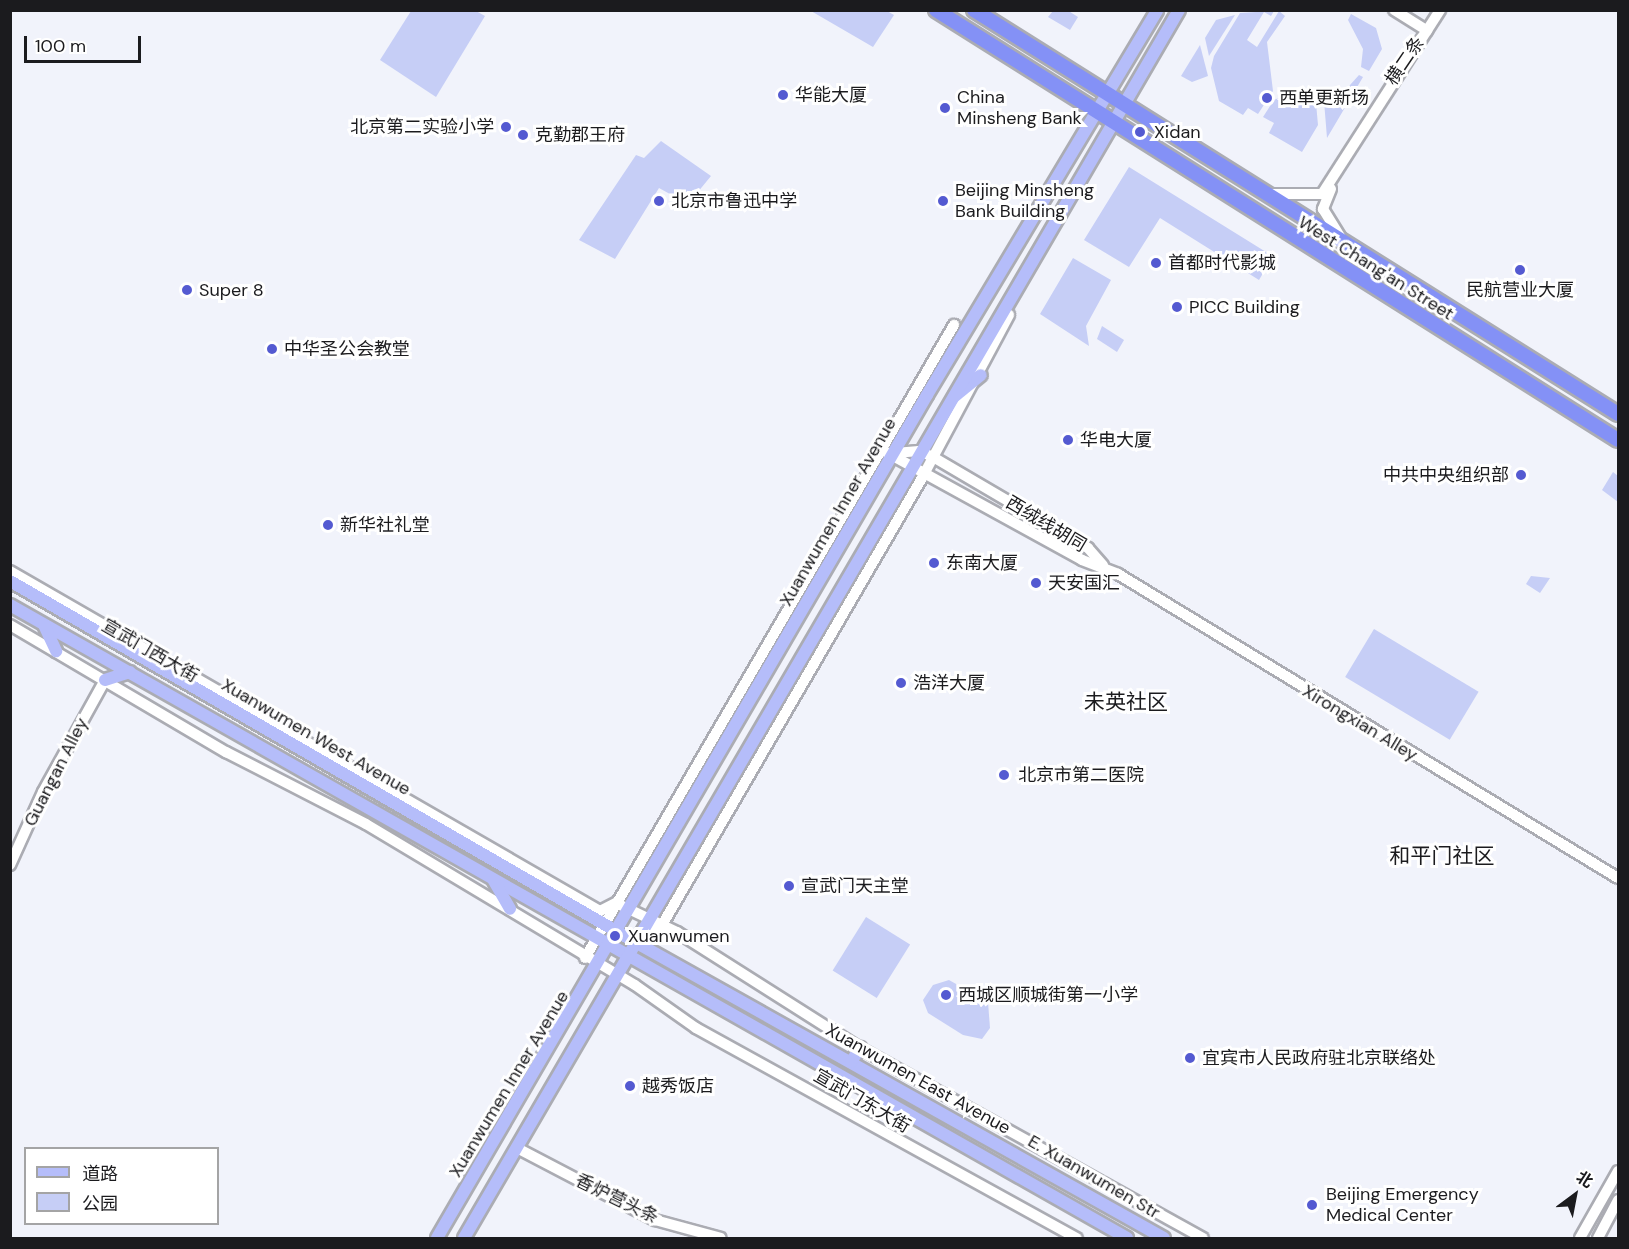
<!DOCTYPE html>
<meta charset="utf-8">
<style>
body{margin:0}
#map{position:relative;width:1629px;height:1249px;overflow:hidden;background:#f1f3fb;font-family:"DM Sans","Noto Sans SC",sans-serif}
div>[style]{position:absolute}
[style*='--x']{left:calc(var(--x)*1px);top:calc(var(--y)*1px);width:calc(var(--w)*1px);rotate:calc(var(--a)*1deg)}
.green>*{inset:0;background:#c6cef6;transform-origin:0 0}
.roads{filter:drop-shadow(2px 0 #abacb3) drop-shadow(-2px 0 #abacb3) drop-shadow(0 2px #abacb3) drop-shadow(0 -2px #abacb3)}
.secondary>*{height:10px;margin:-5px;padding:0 5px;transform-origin:5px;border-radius:5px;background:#fff}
.primary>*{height:12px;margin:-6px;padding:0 6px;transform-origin:6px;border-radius:6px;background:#b5bdfa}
.highway>*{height:14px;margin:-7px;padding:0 7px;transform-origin:7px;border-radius:7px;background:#8491f6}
.dots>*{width:16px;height:16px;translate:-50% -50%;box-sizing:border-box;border:3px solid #fff;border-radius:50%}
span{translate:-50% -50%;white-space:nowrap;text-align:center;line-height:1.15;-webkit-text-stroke:6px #fff;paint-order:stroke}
.street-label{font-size:18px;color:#1b1b1e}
.poi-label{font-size:18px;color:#1b1b1e}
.left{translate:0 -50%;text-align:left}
.right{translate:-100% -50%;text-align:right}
.quarter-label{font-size:21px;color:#1b1b1e}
.frame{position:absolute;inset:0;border:12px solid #1b1b1e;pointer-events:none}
.legend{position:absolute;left:24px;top:1147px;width:195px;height:78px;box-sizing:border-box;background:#fff;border:2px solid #a4a4a5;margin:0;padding:8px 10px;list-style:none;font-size:18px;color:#1b1b1e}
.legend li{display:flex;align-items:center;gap:12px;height:30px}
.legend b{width:30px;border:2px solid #a4a4a5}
.north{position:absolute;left:1545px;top:1165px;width:60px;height:60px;-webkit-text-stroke:4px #fff;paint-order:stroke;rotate:32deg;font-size:16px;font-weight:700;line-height:24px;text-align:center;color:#1b1b1e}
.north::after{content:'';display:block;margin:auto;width:21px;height:27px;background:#1b1b1e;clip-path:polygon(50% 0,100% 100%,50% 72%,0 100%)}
.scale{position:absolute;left:24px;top:36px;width:117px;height:27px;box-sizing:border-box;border:3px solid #1b1b1e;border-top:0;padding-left:8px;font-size:18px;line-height:21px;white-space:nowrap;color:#1b1b1e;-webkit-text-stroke:4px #fff;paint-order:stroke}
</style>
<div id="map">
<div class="green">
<i style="clip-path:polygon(1067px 10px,1078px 17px,1070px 30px,1048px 17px,1053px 11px)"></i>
<i style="clip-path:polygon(411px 11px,476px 11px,485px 16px,436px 97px,380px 60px)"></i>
<i style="clip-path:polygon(887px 11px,894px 15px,873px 47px,811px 11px)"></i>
<i style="clip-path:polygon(1274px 11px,1271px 16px,1264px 12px,1247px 40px,1257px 47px,1279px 11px,1285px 16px,1267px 42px,1273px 91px,1258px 114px,1248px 108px,1243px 115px,1219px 101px,1211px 68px,1214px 56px,1240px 13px)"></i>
<i style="clip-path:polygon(1351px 14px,1376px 28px,1382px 49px,1369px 71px,1361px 67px,1363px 49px,1348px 20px)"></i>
<i style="clip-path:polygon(1235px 15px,1209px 56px,1205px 38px,1216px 20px)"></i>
<i style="clip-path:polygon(1200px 45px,1208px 76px,1192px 82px,1181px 76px)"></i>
<i style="clip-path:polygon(1359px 75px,1363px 77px,1327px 138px,1324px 101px,1341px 95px)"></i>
<i style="clip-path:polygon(1287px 94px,1316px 103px,1318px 125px,1302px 152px,1269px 133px,1274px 123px,1263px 117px,1274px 100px)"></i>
<i style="clip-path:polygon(661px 141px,711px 176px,688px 204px,659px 188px,615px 259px,579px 240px,636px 155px,644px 158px)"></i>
<i style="clip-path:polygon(1129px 167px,1266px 252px,1269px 263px,1259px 280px,1160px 218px,1129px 267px,1084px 240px)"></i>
<i style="clip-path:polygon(1073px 258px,1111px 280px,1086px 326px,1089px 346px,1040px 314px)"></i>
<i style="clip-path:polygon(1102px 326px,1124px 340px,1117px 352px,1097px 339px)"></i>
<i style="clip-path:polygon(1613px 472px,1618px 476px,1618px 502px,1602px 490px)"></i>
<i style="clip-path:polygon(1531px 576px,1550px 578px,1540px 593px,1526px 584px)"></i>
<i style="left:1374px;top:629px;width:122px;height:56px;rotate:31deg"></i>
<i style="left:866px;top:917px;width:52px;height:63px;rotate:32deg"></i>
<i style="clip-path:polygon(949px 980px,988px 1002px,990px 1028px,982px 1039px,963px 1035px,928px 1013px,923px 1000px,933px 985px)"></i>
</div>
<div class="roads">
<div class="secondary">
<i style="--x:1394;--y:10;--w:39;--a:32"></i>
<i style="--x:1331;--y:189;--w:22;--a:112"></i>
<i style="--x:1323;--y:209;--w:36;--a:58"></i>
<i style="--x:1270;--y:194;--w:52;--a:0"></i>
<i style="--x:1322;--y:194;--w:219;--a:-57.3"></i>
<i style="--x:884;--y:451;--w:226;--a:28.8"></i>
<i style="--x:1082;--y:560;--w:39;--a:21"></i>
<i style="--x:1118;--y:574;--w:585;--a:31.3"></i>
<i style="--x:895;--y:453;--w:24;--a:-5"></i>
<i style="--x:919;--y:451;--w:15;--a:23"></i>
<i style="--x:933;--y:457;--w:180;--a:30.4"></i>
<i style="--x:1088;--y:548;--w:23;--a:49"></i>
<i style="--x:10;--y:571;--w:681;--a:29.95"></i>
<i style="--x:10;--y:625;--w:251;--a:30.5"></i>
<i style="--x:226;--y:752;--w:157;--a:27.2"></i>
<i style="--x:366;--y:824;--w:313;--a:30.9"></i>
<i style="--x:635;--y:985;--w:75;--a:35.2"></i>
<i style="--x:696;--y:1028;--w:435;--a:28.9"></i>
<i style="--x:10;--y:865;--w:80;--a:-65.7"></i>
<i style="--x:43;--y:792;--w:128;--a:-61"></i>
<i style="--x:600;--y:911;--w:18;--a:-27"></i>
<i style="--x:616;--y:903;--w:68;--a:25.4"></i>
<i style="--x:677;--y:932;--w:217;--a:32.4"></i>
<i style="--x:860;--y:1048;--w:392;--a:29"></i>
<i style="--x:638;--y:936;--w:26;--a:-25"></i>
<i style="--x:662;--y:925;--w:517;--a:-59.82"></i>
<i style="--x:922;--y:478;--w:185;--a:-61.9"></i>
<i style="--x:585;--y:958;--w:733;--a:-59.76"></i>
<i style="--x:517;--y:1148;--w:156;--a:27.6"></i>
<i style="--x:655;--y:1220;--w:68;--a:15.3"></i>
<i style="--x:1580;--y:1238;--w:77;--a:-60.4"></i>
<i style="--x:1598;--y:1238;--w:43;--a:-62.2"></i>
</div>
<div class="primary">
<i style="--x:955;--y:396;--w:33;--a:-39"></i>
<i style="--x:10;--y:581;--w:722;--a:30.01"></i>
<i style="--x:635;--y:942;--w:606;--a:29.23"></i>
<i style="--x:10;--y:605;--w:1284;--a:29.54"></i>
<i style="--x:44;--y:625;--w:29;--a:65"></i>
<i style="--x:105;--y:680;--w:26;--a:-18"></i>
<i style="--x:494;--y:881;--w:32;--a:60"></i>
<i style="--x:851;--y:1062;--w:17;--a:-57"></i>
<i style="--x:437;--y:1238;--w:975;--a:-59.83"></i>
<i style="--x:927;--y:395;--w:448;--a:-59.1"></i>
<i style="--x:464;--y:1238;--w:1421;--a:-59.79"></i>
</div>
<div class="highway">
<i style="--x:936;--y:10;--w:806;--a:32.23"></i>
<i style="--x:974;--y:10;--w:760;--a:32.1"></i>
</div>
</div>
<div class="dots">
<i style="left:783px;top:95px;background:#545ad1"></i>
<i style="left:1267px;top:98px;background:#545ad1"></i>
<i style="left:945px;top:108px;background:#545ad1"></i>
<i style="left:506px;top:127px;background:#545ad1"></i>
<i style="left:1140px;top:132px;background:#545ad1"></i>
<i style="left:523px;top:135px;background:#545ad1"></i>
<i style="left:659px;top:201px;background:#545ad1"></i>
<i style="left:943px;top:201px;background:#545ad1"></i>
<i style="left:1156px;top:263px;background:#545ad1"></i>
<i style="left:1520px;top:270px;background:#545ad1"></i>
<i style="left:187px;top:290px;background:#545ad1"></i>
<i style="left:1177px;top:307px;background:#545ad1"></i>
<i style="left:272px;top:349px;background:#545ad1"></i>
<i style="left:1068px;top:440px;background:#545ad1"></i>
<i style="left:1521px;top:475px;background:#545ad1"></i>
<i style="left:328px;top:525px;background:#545ad1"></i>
<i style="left:934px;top:563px;background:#545ad1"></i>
<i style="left:1036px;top:583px;background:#545ad1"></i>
<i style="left:901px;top:683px;background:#545ad1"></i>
<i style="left:1004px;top:775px;background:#545ad1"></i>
<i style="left:789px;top:886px;background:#545ad1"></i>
<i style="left:615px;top:936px;background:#545ad1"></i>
<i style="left:946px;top:995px;background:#545ad1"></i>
<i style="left:1190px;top:1058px;background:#545ad1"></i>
<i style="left:630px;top:1086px;background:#545ad1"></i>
<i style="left:1312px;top:1205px;background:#545ad1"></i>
</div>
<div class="street-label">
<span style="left:1405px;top:61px;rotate:-56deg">横二条</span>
<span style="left:1376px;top:268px;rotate:32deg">West Chang'an Street</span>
<span style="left:838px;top:512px;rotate:-60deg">Xuanwumen Inner Avenue</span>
<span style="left:1046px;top:524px;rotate:31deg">西绒线胡同</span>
<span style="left:150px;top:651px;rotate:30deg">宣武门西大街</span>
<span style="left:1360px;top:723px;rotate:31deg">Xirongxian Alley</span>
<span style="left:316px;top:737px;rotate:30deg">Xuanwumen West Avenue</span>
<span style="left:56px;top:772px;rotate:-63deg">Guangan Alley</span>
<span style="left:918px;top:1079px;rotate:29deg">Xuanwumen East Avenue</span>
<span style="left:509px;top:1084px;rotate:-59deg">Xuanwumen Inner Avenue</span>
<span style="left:862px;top:1101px;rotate:30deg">宣武门东大街</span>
<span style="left:1094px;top:1177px;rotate:30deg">E. Xuanwumen Str</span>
<span style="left:617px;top:1199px;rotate:26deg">香炉营头条</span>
</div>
<div class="poi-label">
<span class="left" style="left:795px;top:95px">华能大厦</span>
<span class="left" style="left:957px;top:108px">China<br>Minsheng Bank</span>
<span class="left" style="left:1279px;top:98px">西单更新场</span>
<span class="right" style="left:494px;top:127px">北京第二实验小学</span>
<span class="left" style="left:1154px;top:132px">Xidan</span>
<span class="left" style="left:535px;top:135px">克勤郡王府</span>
<span class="left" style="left:955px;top:201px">Beijing Minsheng<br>Bank Building</span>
<span class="left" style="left:671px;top:201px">北京市鲁迅中学</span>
<span class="left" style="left:1168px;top:263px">首都时代影城</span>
<span class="left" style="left:199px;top:290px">Super 8</span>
<span style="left:1520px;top:290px">民航营业大厦</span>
<span class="left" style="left:1189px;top:307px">PICC Building</span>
<span class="left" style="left:284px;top:349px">中华圣公会教堂</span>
<span class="left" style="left:1080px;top:440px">华电大厦</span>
<span class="right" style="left:1509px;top:475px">中共中央组织部</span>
<span class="left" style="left:340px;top:525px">新华社礼堂</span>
<span class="left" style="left:946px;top:563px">东南大厦</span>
<span class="left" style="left:1048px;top:583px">天安国汇</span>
<span class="left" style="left:913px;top:683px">浩洋大厦</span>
<span class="left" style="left:1018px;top:775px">北京市第二医院</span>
<span class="left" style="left:801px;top:886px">宣武门天主堂</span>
<span class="left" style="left:628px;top:936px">Xuanwumen</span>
<span class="left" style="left:958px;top:995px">西城区顺城街第一小学</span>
<span class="left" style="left:1202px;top:1058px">宜宾市人民政府驻北京联络处</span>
<span class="left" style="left:642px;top:1086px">越秀饭店</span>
<span class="left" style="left:1326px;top:1205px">Beijing Emergency<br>Medical Center</span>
</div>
<div class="quarter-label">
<span style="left:1126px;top:702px">未英社区</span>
<span style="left:1442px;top:856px">和平门社区</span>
</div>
<div class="frame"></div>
<ul class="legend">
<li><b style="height:8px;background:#b5bdfa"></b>道路</li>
<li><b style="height:16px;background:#c6cef6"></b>公园</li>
</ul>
<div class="north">北</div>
<div class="scale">100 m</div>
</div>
